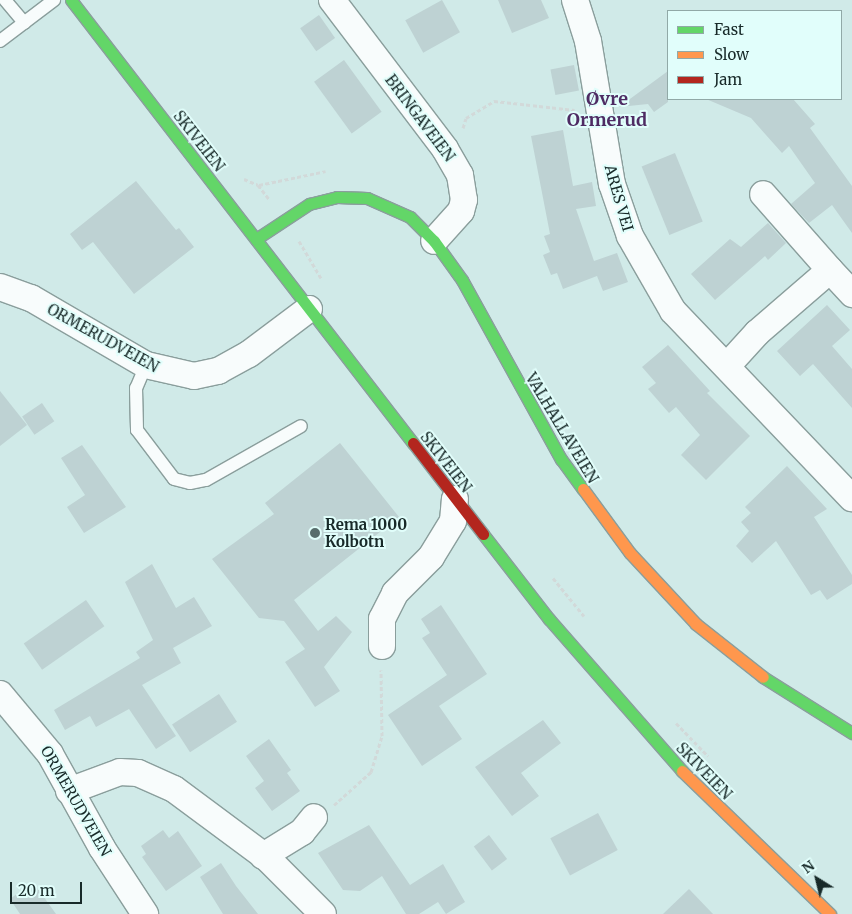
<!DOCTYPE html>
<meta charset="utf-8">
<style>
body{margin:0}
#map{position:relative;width:852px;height:914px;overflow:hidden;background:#d0eae8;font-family:Merriweather,serif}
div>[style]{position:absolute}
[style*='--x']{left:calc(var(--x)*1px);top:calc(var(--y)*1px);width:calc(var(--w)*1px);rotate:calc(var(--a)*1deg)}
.building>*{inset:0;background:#bed2d3;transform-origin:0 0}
.path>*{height:3px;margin-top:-1.5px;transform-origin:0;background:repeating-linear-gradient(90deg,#d2d9d9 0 4px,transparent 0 6.5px)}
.roads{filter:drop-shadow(1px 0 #8a9e9c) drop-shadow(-1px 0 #8a9e9c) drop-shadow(0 1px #8a9e9c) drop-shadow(0 -1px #8a9e9c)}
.lane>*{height:12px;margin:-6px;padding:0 6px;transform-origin:6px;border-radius:6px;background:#f8fcfc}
.street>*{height:26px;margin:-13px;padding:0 13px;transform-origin:13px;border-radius:13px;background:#f8fcfc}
.fast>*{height:11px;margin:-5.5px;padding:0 5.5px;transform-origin:5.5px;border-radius:5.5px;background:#63d668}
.slow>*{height:11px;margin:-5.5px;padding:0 5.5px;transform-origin:5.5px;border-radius:5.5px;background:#ff974d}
.jam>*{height:11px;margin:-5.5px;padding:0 5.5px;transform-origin:5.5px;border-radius:5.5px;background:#b3261e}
.dots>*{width:14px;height:14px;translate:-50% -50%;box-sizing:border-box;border:2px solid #e1fefb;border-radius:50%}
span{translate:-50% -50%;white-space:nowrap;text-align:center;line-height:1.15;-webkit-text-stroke:4px #e1fefb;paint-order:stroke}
.street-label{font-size:15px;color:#182a29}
.poi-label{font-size:15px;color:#182a29;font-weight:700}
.left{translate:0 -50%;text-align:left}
.quarter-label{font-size:18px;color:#4e2b63;font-weight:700}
.legend{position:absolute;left:667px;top:10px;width:175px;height:90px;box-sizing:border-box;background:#e1fefb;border:1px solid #91a9a7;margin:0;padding:6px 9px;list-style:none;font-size:15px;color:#182a29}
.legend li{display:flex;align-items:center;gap:10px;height:25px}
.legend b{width:25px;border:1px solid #91a9a7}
.north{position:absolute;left:792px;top:854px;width:50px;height:50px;-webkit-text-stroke:4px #e1fefb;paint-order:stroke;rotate:324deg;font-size:14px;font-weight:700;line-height:20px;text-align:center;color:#182a29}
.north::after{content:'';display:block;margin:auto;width:18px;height:22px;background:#182a29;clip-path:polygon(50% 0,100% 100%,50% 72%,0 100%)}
.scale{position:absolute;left:10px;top:882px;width:72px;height:22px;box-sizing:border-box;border:2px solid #182a29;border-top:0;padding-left:6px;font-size:15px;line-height:18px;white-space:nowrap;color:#182a29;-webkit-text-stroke:4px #e1fefb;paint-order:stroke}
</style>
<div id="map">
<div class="building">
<i style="left:442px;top:0;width:37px;height:42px;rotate:61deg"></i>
<i style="clip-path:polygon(498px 0,541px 0,549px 18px,512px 33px)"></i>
<i style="left:319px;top:15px;width:28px;height:23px;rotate:55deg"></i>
<i style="left:344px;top:60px;width:64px;height:37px;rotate:54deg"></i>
<i style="left:574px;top:65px;width:26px;height:24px;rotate:79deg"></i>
<i style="clip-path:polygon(668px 71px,668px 102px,654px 112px,648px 104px,619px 107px)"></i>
<i style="clip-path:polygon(706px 99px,793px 99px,815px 124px,810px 128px,852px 186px,852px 233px,832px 205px,809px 223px,791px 204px,815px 183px,789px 146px,782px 153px,751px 118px)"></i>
<i style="clip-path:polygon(563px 130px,573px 186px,592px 182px,596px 206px,576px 209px,594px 261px,617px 253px,628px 282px,603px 291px,597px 276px,563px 289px,557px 273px,551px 275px,543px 255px,550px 252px,544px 236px,550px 234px,531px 136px)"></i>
<i style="left:675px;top:153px;width:74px;height:36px;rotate:68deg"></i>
<i style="clip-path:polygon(136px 181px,176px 230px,179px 228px,194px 247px,134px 294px,93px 242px,82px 250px,70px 234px)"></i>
<i style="clip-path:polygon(768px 223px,786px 243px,768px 260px,765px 256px,715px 300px,691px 274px,730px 239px,741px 247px)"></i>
<i style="clip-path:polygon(827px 305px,850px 330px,832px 346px,852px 369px,852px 408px,813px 364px,800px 376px,777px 351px)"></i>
<i style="clip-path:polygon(668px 345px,710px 391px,707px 393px,750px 436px,706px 480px,681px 455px,700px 435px,676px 407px,669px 413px,648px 389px,656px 383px,642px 367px)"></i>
<i style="clip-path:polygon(0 391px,27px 425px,0 446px)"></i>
<i style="left:42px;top:403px;width:22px;height:24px;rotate:56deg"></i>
<i style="clip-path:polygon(340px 443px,399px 517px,294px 600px,318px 631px,336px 616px,352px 632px,324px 667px,340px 691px,315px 707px,285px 662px,305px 649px,284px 621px,259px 618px,212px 559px,274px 514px,265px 503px)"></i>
<i style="clip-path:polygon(82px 445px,126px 507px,84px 533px,67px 507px,85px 495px,61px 458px)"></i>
<i style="clip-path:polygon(787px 466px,827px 509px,814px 517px,852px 575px,852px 584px,827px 600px,820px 590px,811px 595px,776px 541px,752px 563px,736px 546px,749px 531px,741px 522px,751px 513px,745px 507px)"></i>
<i style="clip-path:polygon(152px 564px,176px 608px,194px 597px,212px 626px,173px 648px,181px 663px,142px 685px,176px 736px,156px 749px,129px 709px,96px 727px,90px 716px,65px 730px,54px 710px,140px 658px,136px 652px,153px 640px,125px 582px)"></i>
<i style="left:86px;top:600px;width:32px;height:76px;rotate:55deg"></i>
<i style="clip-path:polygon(441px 605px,487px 674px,439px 706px,462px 739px,422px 766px,388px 715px,447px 675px,422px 638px,430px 633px,421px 619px)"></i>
<i style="left:219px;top:694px;width:33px;height:56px;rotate:57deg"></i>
<i style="clip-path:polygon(543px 720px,561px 743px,521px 773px,539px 796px,512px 816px,475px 767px)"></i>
<i style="clip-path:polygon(269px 739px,291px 770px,287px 773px,300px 791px,272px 811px,255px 788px,264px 781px,246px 756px)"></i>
<i style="left:598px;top:813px;width:42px;height:54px;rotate:62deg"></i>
<i style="clip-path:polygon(369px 825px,410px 885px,443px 864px,465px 902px,446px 914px,438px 902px,419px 914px,406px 914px,382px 876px,360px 891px,343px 890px,318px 853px)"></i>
<i style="clip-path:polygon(163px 830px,169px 838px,178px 831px,202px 866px,166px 891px,142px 857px,146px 854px,141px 846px)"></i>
<i style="left:489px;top:835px;width:30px;height:19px;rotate:53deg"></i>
<i style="clip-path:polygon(221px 863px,236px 886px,258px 914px,223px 914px,200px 877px)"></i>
<i style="clip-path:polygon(33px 882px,56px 914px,20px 914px,10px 899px)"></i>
<i style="clip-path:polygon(689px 889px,713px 914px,663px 914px)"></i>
</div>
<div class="path">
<i style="--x:463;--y:128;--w:10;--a:-73"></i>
<i style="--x:466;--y:118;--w:33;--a:-31"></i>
<i style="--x:494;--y:101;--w:81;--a:6.3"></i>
<i style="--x:244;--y:179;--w:15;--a:23"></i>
<i style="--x:258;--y:185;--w:18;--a:52"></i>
<i style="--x:259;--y:185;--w:68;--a:-11.8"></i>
<i style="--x:299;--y:241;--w:43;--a:59.3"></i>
<i style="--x:553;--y:578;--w:49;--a:50.8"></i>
<i style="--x:676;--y:723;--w:46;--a:45.9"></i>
<i style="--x:334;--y:805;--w:50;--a:-41.7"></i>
<i style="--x:371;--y:772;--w:38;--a:-73"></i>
<i style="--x:382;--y:736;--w:66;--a:-90.9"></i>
</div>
<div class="roads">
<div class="lane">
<i style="--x:5;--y:0;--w:30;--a:50"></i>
<i style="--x:0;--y:41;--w:68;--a:-37.2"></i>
<i style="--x:146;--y:365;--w:25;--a:113"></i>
<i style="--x:136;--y:388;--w:42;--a:88.6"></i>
<i style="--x:137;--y:430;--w:61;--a:52.9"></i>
<i style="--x:174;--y:479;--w:16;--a:14"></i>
<i style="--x:190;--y:483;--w:16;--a:-11"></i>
<i style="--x:206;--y:480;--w:109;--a:-29.6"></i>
</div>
<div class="street">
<i style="--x:332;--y:0;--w:187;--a:52.8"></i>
<i style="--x:445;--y:149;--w:30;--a:60"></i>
<i style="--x:460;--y:175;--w:25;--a:81"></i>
<i style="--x:464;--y:200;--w:11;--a:105"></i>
<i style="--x:461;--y:211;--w:40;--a:132"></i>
<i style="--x:575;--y:0;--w:43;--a:72.4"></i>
<i style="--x:588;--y:41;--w:145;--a:80.5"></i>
<i style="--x:612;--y:184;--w:55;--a:70.9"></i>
<i style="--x:630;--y:236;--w:86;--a:60.2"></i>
<i style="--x:673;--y:311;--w:259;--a:46.3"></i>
<i style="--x:830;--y:270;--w:33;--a:47"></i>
<i style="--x:0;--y:287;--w:33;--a:20"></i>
<i style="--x:31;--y:298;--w:133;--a:30.2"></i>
<i style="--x:146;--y:365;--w:49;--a:12.9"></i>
<i style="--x:194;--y:376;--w:25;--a:-12"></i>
<i style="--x:218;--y:371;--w:35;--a:-29"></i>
<i style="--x:249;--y:354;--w:75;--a:-36.9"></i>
<i style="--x:727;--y:366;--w:45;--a:-47.7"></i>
<i style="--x:757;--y:333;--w:96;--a:-40.8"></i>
<i style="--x:830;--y:270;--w:101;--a:-131.4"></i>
<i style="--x:382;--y:646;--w:27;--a:-90"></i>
<i style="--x:382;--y:619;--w:29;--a:-63"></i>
<i style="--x:395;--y:593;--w:51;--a:-45"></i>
<i style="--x:431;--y:557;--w:42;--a:-58.6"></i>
<i style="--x:453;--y:521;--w:22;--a:-85"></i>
<i style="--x:0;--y:694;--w:78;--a:50.2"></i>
<i style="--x:50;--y:754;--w:107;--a:61"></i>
<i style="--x:102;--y:848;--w:79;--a:56.9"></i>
<i style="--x:69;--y:791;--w:54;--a:-20.4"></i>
<i style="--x:120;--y:772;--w:18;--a:3"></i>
<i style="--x:138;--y:773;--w:39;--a:24"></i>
<i style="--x:174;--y:789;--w:116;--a:36.6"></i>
<i style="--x:267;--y:858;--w:79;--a:45"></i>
<i style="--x:263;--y:856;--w:46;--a:-31.6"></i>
<i style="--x:302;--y:832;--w:19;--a:-51"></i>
</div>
<div class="fast">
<i style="--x:71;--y:0;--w:560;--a:52.33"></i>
<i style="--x:256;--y:239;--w:64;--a:-33.4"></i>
<i style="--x:309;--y:204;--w:29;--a:-14"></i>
<i style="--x:337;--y:197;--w:30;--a:2"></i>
<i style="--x:367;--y:198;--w:47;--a:23.8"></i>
<i style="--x:410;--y:217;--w:34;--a:45"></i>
<i style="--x:434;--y:241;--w:48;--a:54.3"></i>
<i style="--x:462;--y:280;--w:205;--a:61.1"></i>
<i style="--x:561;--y:459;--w:37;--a:54"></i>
<i style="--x:483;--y:534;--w:108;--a:52.2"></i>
<i style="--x:549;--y:619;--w:202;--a:48.8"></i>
<i style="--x:763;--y:677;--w:105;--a:32.2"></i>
</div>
<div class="slow">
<i style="--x:583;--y:489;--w:79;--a:53.7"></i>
<i style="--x:630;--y:553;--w:97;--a:47.1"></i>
<i style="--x:696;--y:624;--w:85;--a:38.3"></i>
<i style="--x:682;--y:771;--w:206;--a:44"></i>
</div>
<div class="jam">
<i style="--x:413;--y:443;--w:115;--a:52.4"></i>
</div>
</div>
<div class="dots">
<i style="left:315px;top:533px;background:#586d6c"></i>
</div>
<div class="street-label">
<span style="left:420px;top:118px;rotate:53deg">BRINGAVEIEN</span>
<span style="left:199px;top:141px;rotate:52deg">SKIVEIEN</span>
<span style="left:619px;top:198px;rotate:74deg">ARES VEI</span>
<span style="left:103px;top:338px;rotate:29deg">ORMERUDVEIEN</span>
<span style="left:562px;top:428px;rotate:59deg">VALHALLAVEIEN</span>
<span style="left:446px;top:462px;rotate:52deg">SKIVEIEN</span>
<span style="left:704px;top:771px;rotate:46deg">SKIVEIEN</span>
<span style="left:76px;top:801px;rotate:60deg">ORMERUDVEIEN</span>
</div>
<div class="poi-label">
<span class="left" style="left:325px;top:533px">Rema 1000<br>Kolbotn</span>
</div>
<div class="quarter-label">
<span style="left:607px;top:110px">Øvre<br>Ormerud</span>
</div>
<ul class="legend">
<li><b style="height:6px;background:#63d668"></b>Fast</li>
<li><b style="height:6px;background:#ff974d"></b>Slow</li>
<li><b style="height:6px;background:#b3261e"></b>Jam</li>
</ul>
<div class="north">N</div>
<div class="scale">20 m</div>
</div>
